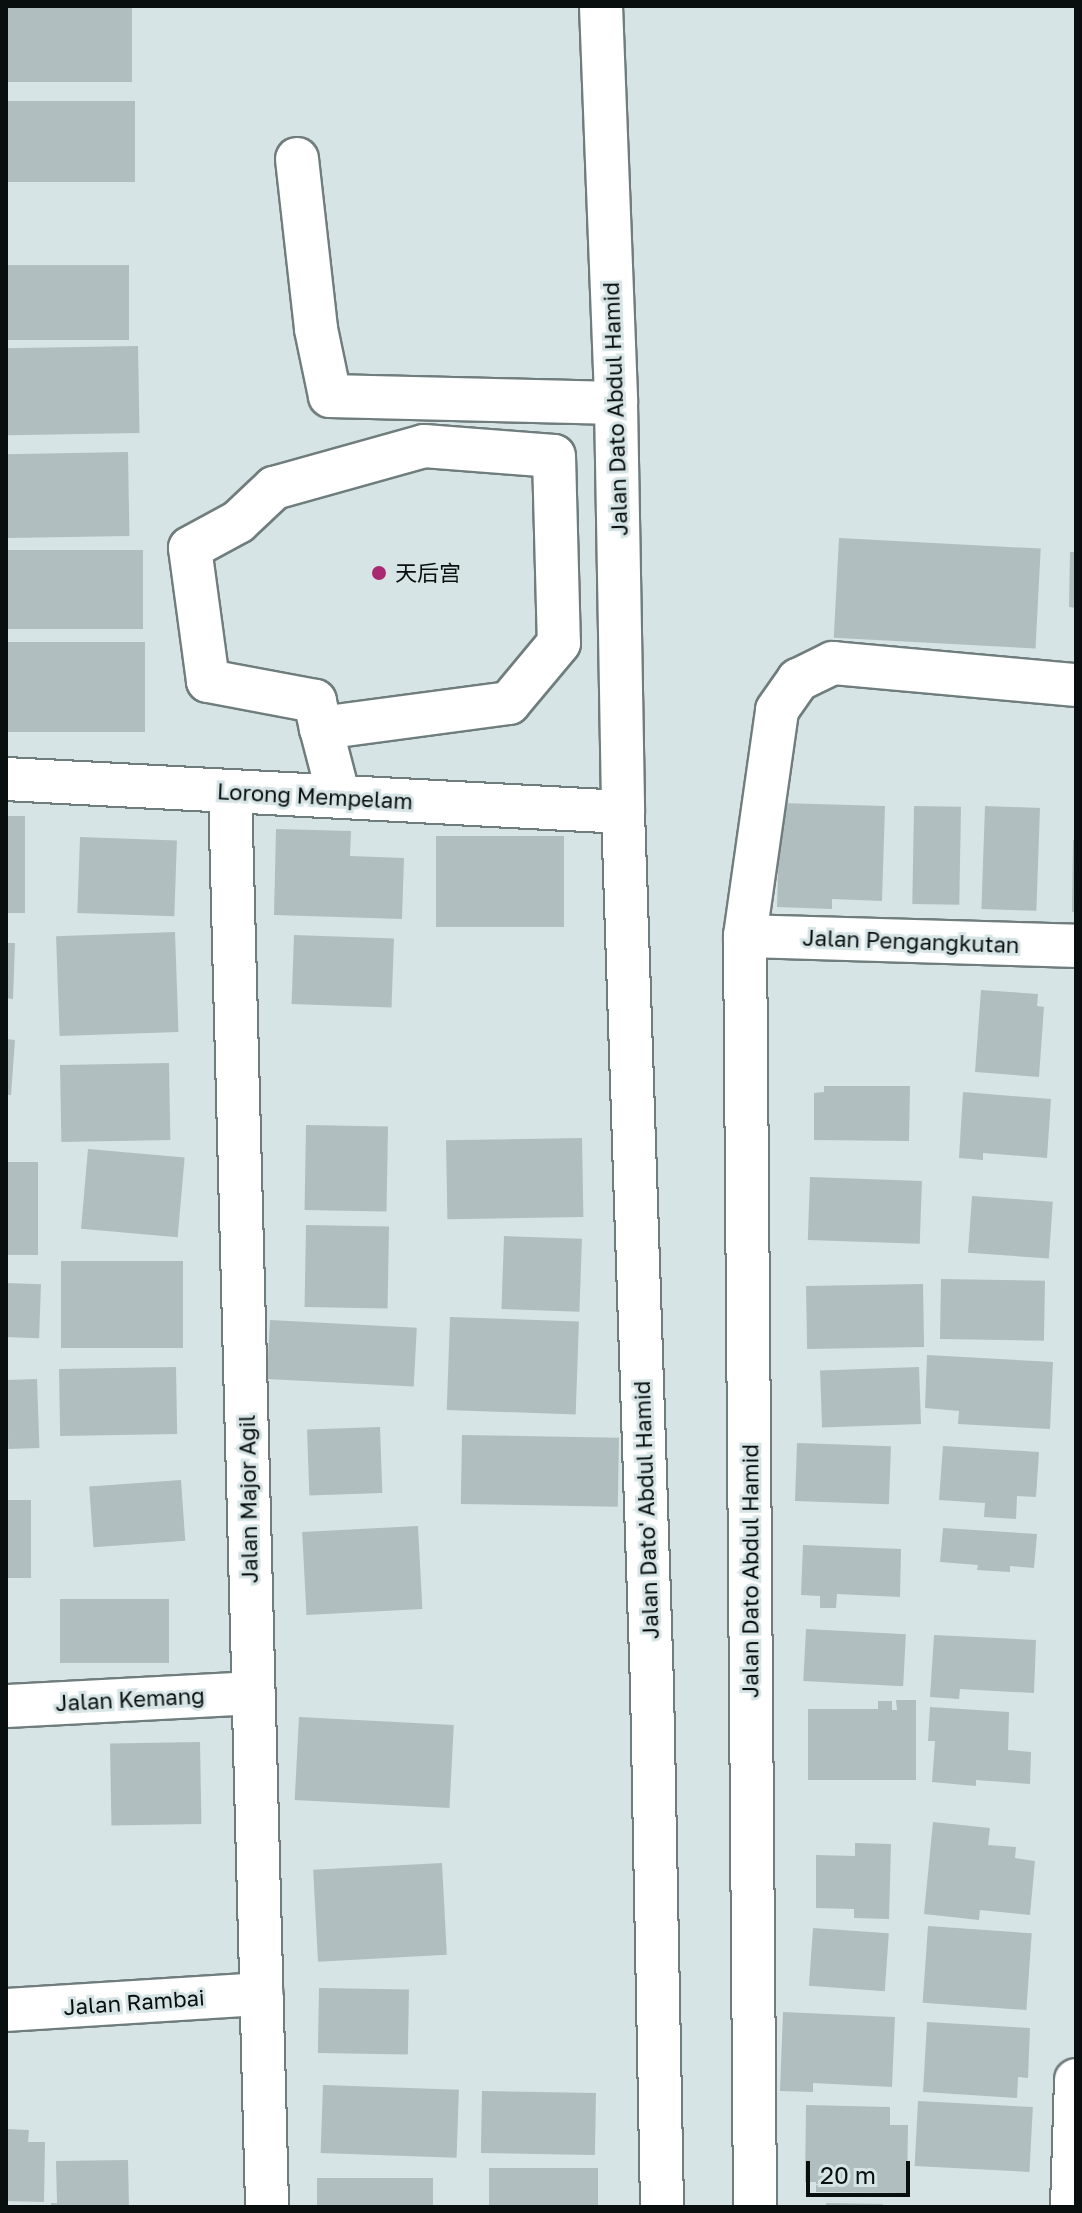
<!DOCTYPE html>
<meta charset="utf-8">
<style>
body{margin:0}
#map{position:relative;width:1082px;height:2213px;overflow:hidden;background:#d6e4e5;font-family:"Golos Text","Noto Sans SC",sans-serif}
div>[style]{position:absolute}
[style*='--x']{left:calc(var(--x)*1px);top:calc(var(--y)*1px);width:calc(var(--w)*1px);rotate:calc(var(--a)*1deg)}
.building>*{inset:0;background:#b1bebf;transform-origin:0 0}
.roads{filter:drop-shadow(2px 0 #707d7d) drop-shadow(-2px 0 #707d7d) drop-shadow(0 2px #707d7d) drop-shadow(0 -2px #707d7d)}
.minor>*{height:42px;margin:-21px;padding:0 21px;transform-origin:21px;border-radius:21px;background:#fff}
.dots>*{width:22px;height:22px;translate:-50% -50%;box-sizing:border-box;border:4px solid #d6e4e5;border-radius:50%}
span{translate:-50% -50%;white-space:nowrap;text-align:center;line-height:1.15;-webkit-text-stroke:6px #d6e4e5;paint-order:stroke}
.street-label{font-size:22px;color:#090e0e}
.poi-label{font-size:22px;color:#090e0e}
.left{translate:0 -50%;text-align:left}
.frame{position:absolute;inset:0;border:8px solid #090e0e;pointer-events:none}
.scale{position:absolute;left:806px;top:2161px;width:104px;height:36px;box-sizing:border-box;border:4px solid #090e0e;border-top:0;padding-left:10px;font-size:24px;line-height:28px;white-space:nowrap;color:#090e0e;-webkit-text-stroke:6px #d6e4e5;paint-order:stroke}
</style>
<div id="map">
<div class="building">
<i style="left:6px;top:6px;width:126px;height:76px"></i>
<i style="left:6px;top:101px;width:129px;height:81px"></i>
<i style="left:6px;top:265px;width:123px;height:75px"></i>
<i style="left:138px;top:346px;width:87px;height:132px;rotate:89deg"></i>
<i style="left:128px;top:452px;width:84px;height:122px;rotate:89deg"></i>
<i style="left:839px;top:538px;width:202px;height:100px;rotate:3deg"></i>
<i style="left:6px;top:550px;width:137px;height:79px"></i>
<i style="clip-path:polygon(1070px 552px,1076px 552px,1076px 608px,1069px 607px)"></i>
<i style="left:6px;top:642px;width:139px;height:90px"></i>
<i style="clip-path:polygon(780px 803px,885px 806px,882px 901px,832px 899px,832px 909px,777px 907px)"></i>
<i style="left:914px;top:806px;width:47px;height:98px;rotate:1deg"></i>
<i style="left:985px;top:806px;width:55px;height:103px;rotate:2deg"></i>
<i style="left:6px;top:816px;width:19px;height:97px"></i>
<i style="clip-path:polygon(276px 829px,351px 831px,350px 856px,404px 858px,402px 919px,274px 915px)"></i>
<i style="left:436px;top:836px;width:128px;height:91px"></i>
<i style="left:80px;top:837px;width:97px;height:76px;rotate:2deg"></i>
<i style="clip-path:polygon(1073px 840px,1076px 840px,1076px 912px,1072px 912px)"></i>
<i style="left:175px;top:932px;width:100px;height:119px;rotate:88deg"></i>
<i style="left:294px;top:935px;width:100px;height:69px;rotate:2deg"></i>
<i style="clip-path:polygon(6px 943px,15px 943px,13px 999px,6px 998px)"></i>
<i style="clip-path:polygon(981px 990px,1038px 994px,1037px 1006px,1044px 1007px,1039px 1077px,975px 1072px)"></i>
<i style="clip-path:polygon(6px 1039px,15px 1040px,11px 1095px,6px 1095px)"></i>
<i style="left:169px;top:1063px;width:77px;height:109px;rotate:89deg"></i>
<i style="clip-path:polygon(824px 1086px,910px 1086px,909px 1141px,814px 1140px,814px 1093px,824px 1092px)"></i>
<i style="clip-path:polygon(963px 1092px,1051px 1099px,1047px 1158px,983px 1153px,983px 1160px,959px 1158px)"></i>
<i style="left:306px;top:1125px;width:82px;height:85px;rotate:1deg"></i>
<i style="left:582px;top:1138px;width:79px;height:136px;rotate:89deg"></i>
<i style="left:88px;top:1149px;width:97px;height:80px;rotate:5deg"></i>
<i style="left:6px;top:1162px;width:32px;height:93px"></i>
<i style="left:810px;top:1177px;width:112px;height:63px;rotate:2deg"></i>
<i style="left:972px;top:1196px;width:81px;height:57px;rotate:4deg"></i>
<i style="left:306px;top:1225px;width:83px;height:82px;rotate:1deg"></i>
<i style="left:504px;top:1236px;width:78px;height:73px;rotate:2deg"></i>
<i style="left:61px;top:1261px;width:122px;height:87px"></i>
<i style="left:941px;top:1279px;width:104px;height:60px;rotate:1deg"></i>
<i style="left:6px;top:1283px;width:35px;height:54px;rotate:2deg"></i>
<i style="left:923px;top:1284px;width:63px;height:117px;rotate:89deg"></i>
<i style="left:450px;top:1317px;width:129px;height:93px;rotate:2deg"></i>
<i style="left:270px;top:1320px;width:147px;height:59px;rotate:3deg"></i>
<i style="clip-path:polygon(927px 1355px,1053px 1362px,1050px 1429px,958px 1424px,959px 1411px,925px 1408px)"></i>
<i style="left:176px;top:1367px;width:67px;height:117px;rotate:89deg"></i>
<i style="left:919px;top:1367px;width:57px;height:99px;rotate:88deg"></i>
<i style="left:37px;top:1379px;width:69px;height:31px;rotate:88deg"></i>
<i style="left:380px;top:1427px;width:66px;height:73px;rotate:88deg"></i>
<i style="left:462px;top:1435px;width:157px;height:69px;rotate:1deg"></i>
<i style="left:797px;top:1443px;width:94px;height:58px;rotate:2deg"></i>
<i style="clip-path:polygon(943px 1446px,1039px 1452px,1036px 1497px,1017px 1496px,1016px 1519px,984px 1517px,985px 1503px,939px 1500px)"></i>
<i style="left:181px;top:1480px;width:61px;height:92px;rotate:86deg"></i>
<i style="left:6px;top:1500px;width:25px;height:78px"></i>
<i style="left:418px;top:1526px;width:83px;height:116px;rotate:87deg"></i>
<i style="clip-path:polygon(943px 1528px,1037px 1534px,1034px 1568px,1010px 1566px,1010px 1572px,977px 1570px,978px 1565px,940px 1562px)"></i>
<i style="clip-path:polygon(803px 1545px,901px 1549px,900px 1597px,837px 1594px,836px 1608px,820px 1608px,820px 1596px,801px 1595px)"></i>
<i style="left:60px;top:1599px;width:109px;height:64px"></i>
<i style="left:806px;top:1629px;width:100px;height:52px;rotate:3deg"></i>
<i style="clip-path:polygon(934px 1635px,1036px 1640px,1034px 1693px,960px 1689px,959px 1699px,930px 1697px)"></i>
<i style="clip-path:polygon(896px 1700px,916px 1700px,916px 1780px,808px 1780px,808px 1709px,878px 1709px,878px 1701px,892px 1701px,892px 1710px,897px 1710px)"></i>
<i style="clip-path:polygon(930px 1707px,1009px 1712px,1008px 1750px,1031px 1752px,1030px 1784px,976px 1780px,976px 1786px,932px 1782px,935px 1741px,928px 1741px)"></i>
<i style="left:299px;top:1717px;width:155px;height:83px;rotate:3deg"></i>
<i style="left:200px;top:1742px;width:82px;height:90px;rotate:89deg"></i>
<i style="clip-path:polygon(933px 1822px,990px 1828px,988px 1845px,1016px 1847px,1015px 1858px,1035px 1861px,1030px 1915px,980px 1910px,979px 1920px,924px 1914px)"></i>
<i style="clip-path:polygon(855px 1843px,891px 1844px,889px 1919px,854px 1918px,854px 1909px,816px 1908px,816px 1855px,855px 1856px)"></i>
<i style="left:442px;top:1863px;width:92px;height:129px;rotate:87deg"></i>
<i style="left:928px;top:1926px;width:104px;height:77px;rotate:4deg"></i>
<i style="left:813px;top:1928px;width:76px;height:58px;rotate:4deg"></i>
<i style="left:319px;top:1988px;width:90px;height:65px;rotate:1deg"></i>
<i style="clip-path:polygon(783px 2012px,895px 2017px,892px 2087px,813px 2083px,813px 2092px,780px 2091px)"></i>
<i style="clip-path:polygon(927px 2022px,1030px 2028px,1028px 2078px,1018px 2077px,1017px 2098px,923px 2092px)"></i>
<i style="left:323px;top:2085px;width:136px;height:68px;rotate:2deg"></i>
<i style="left:482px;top:2091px;width:114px;height:62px;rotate:1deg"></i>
<i style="left:918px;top:2101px;width:115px;height:65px;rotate:3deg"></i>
<i style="clip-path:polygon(806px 2105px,890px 2107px,890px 2125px,908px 2125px,907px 2193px,816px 2192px,816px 2182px,805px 2182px)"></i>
<i style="clip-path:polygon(6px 2129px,29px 2130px,28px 2142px,45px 2142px,44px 2202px,6px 2201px)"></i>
<i style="clip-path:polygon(128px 2160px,129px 2207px,51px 2207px,51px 2203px,57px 2203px,56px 2161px)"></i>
<i style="left:489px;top:2168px;width:109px;height:39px"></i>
<i style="left:317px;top:2178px;width:116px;height:29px"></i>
<i style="clip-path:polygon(826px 2203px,883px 2204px,883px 2207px,826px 2207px)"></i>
</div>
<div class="roads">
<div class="minor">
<i style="--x:601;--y:6;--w:397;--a:87.8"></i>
<i style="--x:616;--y:403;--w:409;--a:89"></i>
<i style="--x:623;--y:812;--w:874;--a:88.1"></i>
<i style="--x:652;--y:1686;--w:521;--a:88.9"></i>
<i style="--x:297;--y:159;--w:171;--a:83.6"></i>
<i style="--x:316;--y:329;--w:68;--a:78.2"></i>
<i style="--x:330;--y:396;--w:286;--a:1.4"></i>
<i style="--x:321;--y:728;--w:28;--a:-103"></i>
<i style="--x:315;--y:701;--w:109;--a:-169.4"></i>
<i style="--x:208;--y:681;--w:134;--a:-97.7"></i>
<i style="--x:190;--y:548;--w:55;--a:-28.4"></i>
<i style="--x:238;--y:522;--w:50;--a:-43.4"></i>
<i style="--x:274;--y:488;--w:156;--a:-15.6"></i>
<i style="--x:424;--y:446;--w:130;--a:4.4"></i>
<i style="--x:554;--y:456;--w:187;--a:88.5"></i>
<i style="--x:559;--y:643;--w:78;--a:129.8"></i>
<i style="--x:509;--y:703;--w:190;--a:172.4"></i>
<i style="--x:321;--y:728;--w:71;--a:75.4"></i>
<i style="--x:6;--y:779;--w:618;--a:3.06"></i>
<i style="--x:230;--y:791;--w:1416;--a:88.5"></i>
<i style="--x:745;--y:936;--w:331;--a:1.7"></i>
<i style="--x:6;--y:1706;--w:247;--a:-3"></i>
<i style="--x:6;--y:2010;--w:256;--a:-3.6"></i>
<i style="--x:755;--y:2207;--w:1271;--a:-90.45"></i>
<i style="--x:745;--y:936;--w:228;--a:-81.9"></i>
<i style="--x:777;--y:710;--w:37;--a:-55"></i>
<i style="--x:798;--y:680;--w:39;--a:-26"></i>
<i style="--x:833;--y:663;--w:244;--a:5.2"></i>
<i style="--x:1072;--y:2207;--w:127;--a:-88.2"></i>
</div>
</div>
<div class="dots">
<i style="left:379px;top:573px;background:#aa2772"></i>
</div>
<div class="street-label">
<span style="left:615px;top:409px;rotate:-92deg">Jalan Dato Abdul Hamid</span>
<span style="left:315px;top:796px;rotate:3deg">Lorong Mempelam</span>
<span style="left:911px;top:941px;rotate:2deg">Jalan Pengangkutan</span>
<span style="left:248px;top:1499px;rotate:-91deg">Jalan Major Agil</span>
<span style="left:646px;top:1510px;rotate:-92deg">Jalan Dato' Abdul Hamid</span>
<span style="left:750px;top:1571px;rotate:-90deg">Jalan Dato Abdul Hamid</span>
<span style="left:130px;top:1699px;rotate:-3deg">Jalan Kemang</span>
<span style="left:134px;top:2002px;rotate:-4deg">Jalan Rambai</span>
</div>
<div class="poi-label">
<span class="left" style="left:395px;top:573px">天后宫</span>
</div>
<div class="frame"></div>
<div class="scale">20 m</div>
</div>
